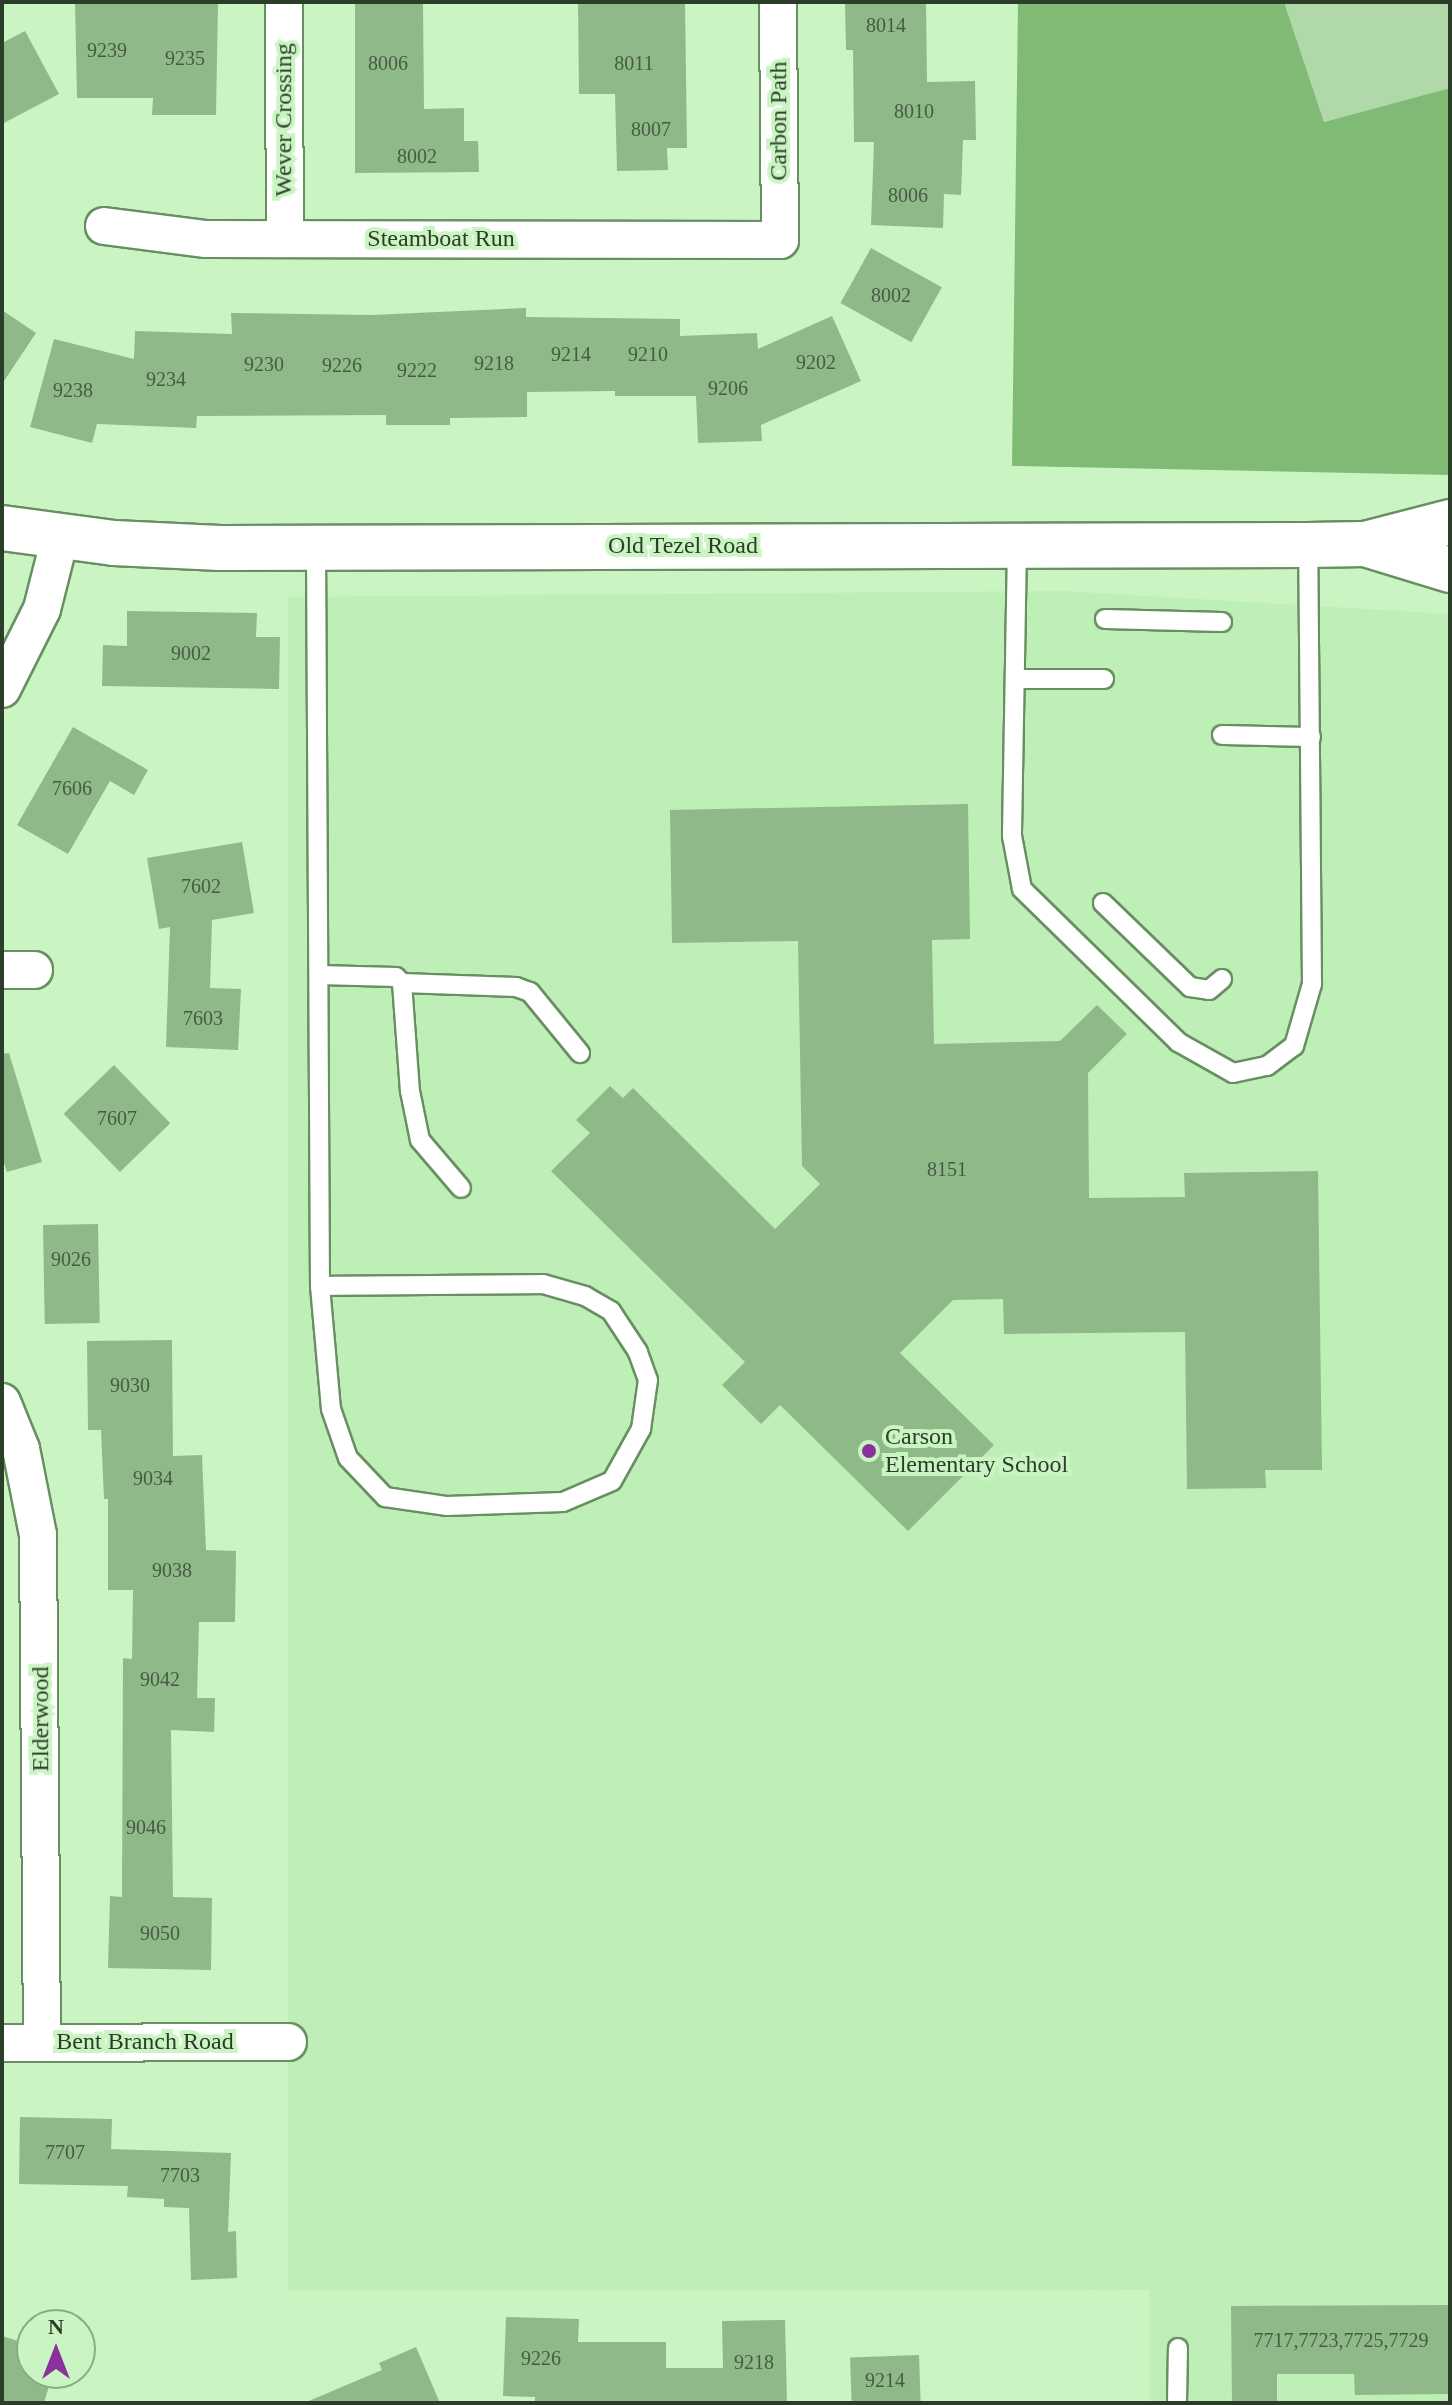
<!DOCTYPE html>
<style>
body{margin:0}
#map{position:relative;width:1452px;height:2405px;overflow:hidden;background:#caf5c3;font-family:"Times New Roman",serif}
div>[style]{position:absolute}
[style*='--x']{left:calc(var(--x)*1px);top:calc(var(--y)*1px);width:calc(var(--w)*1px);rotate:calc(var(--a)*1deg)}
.built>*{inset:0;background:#beefb6}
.green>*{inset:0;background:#b0d8a9}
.forest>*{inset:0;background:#80bb76}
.building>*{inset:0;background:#90b989;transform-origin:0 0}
.roads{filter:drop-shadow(2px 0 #688f61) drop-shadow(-2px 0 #688f61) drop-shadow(0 2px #688f61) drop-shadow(0 -2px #688f61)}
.lane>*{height:18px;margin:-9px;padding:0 9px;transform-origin:9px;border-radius:9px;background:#fff}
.street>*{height:36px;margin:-18px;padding:0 18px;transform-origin:18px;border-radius:18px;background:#fff}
.secondary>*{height:44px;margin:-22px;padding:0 22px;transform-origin:22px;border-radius:22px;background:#fff}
.dots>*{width:22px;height:22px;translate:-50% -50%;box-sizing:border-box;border:4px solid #caf5c3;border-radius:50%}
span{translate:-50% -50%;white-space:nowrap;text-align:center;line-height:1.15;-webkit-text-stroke:8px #caf5c3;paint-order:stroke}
.number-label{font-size:20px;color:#455c42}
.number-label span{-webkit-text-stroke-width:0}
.street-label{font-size:24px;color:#2c3d2a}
.poi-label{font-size:24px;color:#2c3d2a}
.left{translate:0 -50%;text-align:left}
.frame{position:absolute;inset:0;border:4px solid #2c3d2a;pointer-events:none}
.north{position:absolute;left:16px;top:2309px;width:80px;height:80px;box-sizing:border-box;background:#caf5c3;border:2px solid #8bab86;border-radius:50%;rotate:0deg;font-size:22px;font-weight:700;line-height:32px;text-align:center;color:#2c3d2a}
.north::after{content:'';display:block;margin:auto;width:28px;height:36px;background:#8b319c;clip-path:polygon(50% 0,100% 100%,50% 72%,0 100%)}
</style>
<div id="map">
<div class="built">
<i style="clip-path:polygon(1064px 591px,1450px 614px,1450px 2403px,1150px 2403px,1149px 2290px,288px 2291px,288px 597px)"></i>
</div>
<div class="green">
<i style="clip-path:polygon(1284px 2px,1450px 2px,1450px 88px,1324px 122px)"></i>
</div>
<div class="forest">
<i style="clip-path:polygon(1018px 2px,1284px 2px,1324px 122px,1450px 88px,1450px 475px,1012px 466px)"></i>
</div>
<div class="building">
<i style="clip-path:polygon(75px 2px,218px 2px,216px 115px,152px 115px,153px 98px,77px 98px)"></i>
<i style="clip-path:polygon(355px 2px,423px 2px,424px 109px,464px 108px,464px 141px,478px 141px,479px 172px,355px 173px)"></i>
<i style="clip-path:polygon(578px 2px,685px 2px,687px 148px,667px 148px,668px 170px,617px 171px,615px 94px,579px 94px)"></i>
<i style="clip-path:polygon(845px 2px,926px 2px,927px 82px,975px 81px,976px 140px,963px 140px,961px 195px,944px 194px,943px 228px,871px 225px,874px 142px,854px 142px,853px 50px,846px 50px)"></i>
<i style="clip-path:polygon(25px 31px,59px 94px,2px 124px,2px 43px)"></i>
<i style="left:871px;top:248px;width:81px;height:63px;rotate:29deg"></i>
<i style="clip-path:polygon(526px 308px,526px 317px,680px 319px,680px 336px,757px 333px,758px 349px,832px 316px,861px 381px,761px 425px,762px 441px,698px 443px,696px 396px,615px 396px,615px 391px,527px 392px,527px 417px,450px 418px,450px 425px,386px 425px,386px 415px,197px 416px,196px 428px,97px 424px,92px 443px,30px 427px,54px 339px,134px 359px,135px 331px,232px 334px,231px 313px,371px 315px)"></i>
<i style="clip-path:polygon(2px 310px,36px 333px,2px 384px)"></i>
<i style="clip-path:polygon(127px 611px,257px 613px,256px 637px,280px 637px,279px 689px,102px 686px,103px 645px,127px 646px)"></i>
<i style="clip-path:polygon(73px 727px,148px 770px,134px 795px,110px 781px,68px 854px,17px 825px)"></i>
<i style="clip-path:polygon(968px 804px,970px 939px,932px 940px,934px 1044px,1060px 1041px,1097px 1005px,1127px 1034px,1088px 1073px,1089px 1198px,1185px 1197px,1184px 1173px,1318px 1171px,1322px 1470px,1265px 1470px,1266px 1488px,1187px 1489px,1185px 1332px,1004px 1334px,1003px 1299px,953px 1300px,900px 1353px,994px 1445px,908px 1531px,780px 1405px,761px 1424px,722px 1385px,745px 1362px,551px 1171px,590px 1133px,576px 1120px,610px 1086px,623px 1098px,633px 1088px,775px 1229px,820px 1184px,802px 1166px,798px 941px,672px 943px,670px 810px)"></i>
<i style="clip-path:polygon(242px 842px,254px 913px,212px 920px,210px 988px,241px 989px,238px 1050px,166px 1047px,170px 927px,159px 929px,147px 858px)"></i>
<i style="clip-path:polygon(9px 1053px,42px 1162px,7px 1172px,2px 1157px,2px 1054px)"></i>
<i style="left:114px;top:1065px;width:81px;height:70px;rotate:46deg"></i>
<i style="left:98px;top:1224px;width:99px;height:55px;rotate:89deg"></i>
<i style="clip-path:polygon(172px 1340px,173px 1456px,202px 1455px,206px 1550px,236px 1551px,235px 1622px,199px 1622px,197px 1698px,215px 1698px,214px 1732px,171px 1730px,173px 1897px,212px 1898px,211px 1970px,108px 1968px,110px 1896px,122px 1897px,123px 1658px,132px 1659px,133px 1590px,108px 1590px,108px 1499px,104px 1499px,101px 1430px,88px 1430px,87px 1341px)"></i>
<i style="clip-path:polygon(20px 2117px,112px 2119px,111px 2149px,231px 2153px,228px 2232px,236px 2231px,237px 2278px,191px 2280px,189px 2208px,164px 2207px,164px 2199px,127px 2197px,128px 2186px,19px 2184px)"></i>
<i style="clip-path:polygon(1450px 2305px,1450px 2394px,1355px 2395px,1354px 2374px,1277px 2374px,1277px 2403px,1232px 2403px,1231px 2306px)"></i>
<i style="clip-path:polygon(506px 2317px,579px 2319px,578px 2342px,666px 2342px,666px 2368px,723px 2368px,722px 2321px,785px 2320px,787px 2403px,535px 2403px,535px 2397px,503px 2396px)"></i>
<i style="clip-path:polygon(2px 2336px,32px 2345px,32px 2373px,53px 2373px,44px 2403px,2px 2403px)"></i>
<i style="clip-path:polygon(416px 2347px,440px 2403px,304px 2403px,382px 2370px,379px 2363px)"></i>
<i style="left:919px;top:2355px;width:48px;height:69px;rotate:88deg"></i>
</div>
<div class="roads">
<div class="lane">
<i style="--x:1017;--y:546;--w:290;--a:91"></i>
<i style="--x:1012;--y:836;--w:54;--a:79.3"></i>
<i style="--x:1022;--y:889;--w:219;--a:44.4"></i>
<i style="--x:1178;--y:1042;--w:63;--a:29.4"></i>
<i style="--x:1233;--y:1073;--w:35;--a:-12"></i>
<i style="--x:1267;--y:1066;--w:34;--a:-37"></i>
<i style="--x:1294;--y:1046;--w:65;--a:-73.8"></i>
<i style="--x:1312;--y:984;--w:439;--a:-90.5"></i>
<i style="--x:316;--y:547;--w:739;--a:89.69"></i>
<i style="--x:320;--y:1286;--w:123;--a:84.9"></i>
<i style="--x:331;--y:1409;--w:52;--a:70.9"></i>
<i style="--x:348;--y:1458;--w:54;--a:46.5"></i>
<i style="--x:385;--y:1497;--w:63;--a:8.3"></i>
<i style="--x:447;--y:1506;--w:116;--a:-2"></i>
<i style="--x:563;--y:1502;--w:53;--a:-23.2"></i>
<i style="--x:612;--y:1481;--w:60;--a:-60.9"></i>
<i style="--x:641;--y:1429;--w:49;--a:-81.9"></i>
<i style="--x:648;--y:1380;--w:30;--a:-110"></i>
<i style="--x:638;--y:1352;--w:49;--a:-123.4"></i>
<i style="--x:611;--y:1311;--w:30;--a:-150"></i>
<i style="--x:585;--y:1296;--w:44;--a:-164.1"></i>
<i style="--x:543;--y:1284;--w:223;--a:179.5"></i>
<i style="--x:1105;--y:619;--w:117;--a:1.5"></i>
<i style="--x:1015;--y:679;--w:89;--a:0"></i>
<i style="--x:1222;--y:735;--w:89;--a:1.3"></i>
<i style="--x:1103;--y:903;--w:121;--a:44"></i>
<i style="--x:1190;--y:987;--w:19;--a:9"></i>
<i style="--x:1209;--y:990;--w:17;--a:-40"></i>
<i style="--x:319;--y:975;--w:77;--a:1.5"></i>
<i style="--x:396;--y:977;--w:8;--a:45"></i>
<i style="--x:402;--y:983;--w:108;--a:85.8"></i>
<i style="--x:410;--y:1091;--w:50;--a:78.5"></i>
<i style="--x:420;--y:1140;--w:63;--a:49.5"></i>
<i style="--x:402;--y:983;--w:114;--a:2"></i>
<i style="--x:516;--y:987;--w:15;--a:20"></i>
<i style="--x:530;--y:992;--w:79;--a:50.7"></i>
<i style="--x:1177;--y:2403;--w:55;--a:-89"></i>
</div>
<div class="street">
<i style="--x:284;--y:2;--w:236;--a:89.8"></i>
<i style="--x:104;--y:226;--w:103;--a:7.3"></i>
<i style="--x:206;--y:239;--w:574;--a:0.1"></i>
<i style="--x:780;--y:240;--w:238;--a:-90.5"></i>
<i style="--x:2;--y:689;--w:89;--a:-63.4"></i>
<i style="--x:42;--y:609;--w:73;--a:-75.8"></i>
<i style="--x:2;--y:970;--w:32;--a:0"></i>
<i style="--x:2;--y:1402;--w:51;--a:68"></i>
<i style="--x:21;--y:1449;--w:88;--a:78.8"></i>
<i style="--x:38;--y:1535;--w:507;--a:89.55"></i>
<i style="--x:2;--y:2043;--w:286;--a:-0.2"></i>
</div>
<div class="secondary">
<i style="--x:2;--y:528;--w:113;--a:7.6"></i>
<i style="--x:114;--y:543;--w:106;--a:2.7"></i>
<i style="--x:220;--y:548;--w:1088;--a:-0.16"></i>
<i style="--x:1308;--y:545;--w:57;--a:-1"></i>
<i style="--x:1365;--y:544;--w:88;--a:-14.5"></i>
<i style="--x:1365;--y:544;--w:89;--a:17"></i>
</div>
</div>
<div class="dots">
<i style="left:869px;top:1451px;background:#8b319c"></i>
</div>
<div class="number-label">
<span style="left:886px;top:25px">8014</span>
<span style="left:107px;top:50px">9239</span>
<span style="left:185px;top:58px">9235</span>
<span style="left:388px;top:63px">8006</span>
<span style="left:634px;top:63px">8011</span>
<span style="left:914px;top:111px">8010</span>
<span style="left:651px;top:129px">8007</span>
<span style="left:417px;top:156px">8002</span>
<span style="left:908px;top:195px">8006</span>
<span style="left:891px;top:295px">8002</span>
<span style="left:571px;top:354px">9214</span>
<span style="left:648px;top:354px">9210</span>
<span style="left:816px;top:362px">9202</span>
<span style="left:494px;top:363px">9218</span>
<span style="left:264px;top:364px">9230</span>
<span style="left:342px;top:365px">9226</span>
<span style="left:417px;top:370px">9222</span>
<span style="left:166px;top:379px">9234</span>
<span style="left:728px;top:388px">9206</span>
<span style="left:73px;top:390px">9238</span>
<span style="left:191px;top:653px">9002</span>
<span style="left:72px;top:788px">7606</span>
<span style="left:201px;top:886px">7602</span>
<span style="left:203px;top:1018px">7603</span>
<span style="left:117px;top:1118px">7607</span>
<span style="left:947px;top:1169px">8151</span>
<span style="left:71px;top:1259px">9026</span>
<span style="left:130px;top:1385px">9030</span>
<span style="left:153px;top:1478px">9034</span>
<span style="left:172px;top:1570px">9038</span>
<span style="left:160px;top:1679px">9042</span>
<span style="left:146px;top:1827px">9046</span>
<span style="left:160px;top:1933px">9050</span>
<span style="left:65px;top:2152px">7707</span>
<span style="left:180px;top:2175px">7703</span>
<span style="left:1341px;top:2340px">7717,7723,7725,7729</span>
<span style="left:541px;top:2358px">9226</span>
<span style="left:754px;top:2362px">9218</span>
<span style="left:885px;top:2380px">9214</span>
</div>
<div class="street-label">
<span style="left:284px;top:120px;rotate:-90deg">Wever Crossing</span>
<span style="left:779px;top:121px;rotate:-90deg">Carbon Path</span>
<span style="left:441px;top:239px">Steamboat Run</span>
<span style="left:683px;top:546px">Old Tezel Road</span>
<span style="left:41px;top:1719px;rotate:-90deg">Elderwood</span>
<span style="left:145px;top:2042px">Bent Branch Road</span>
</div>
<div class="poi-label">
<span class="left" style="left:885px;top:1451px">Carson<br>Elementary School</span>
</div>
<div class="frame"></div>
<div class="north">N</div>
</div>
